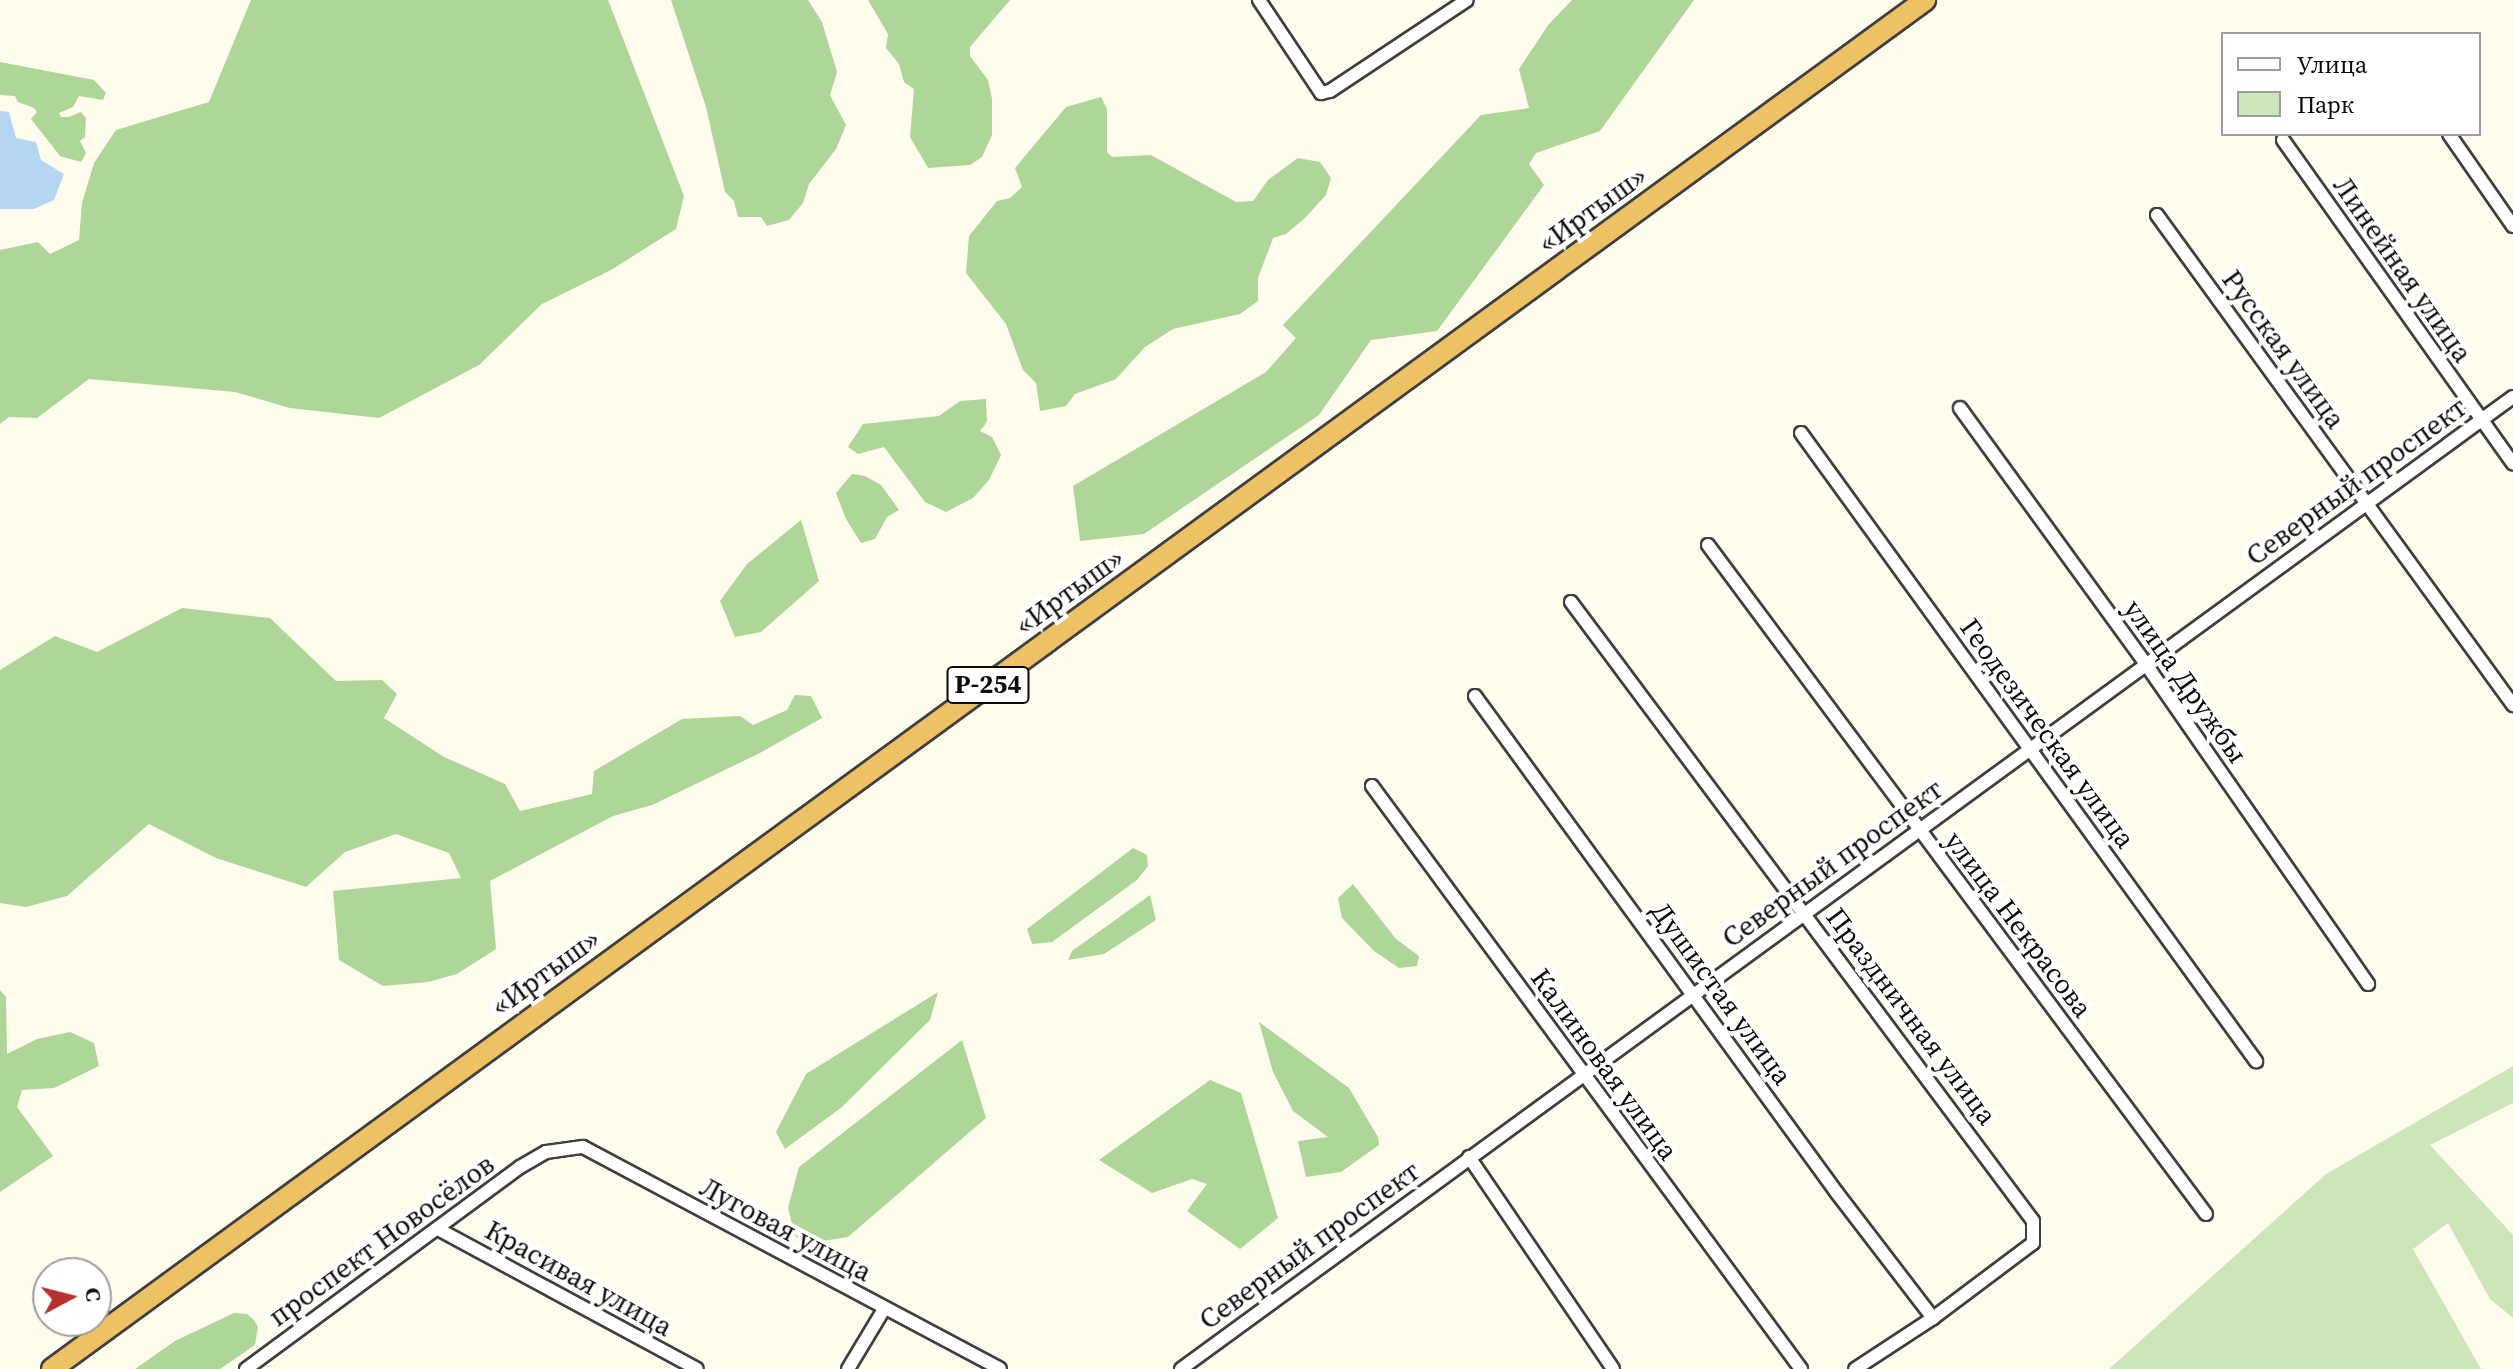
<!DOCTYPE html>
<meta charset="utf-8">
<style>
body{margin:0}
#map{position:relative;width:2513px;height:1369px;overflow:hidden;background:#fefced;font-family:"Source Serif 4",serif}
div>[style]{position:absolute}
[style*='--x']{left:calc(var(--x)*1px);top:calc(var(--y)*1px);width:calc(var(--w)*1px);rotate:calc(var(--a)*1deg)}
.green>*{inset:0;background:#cde6b9}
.forest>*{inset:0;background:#afd699}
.water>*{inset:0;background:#b5d6f2}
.roads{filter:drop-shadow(2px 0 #3f3f3f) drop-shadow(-2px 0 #3f3f3f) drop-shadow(0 2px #3f3f3f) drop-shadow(0 -2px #3f3f3f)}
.minor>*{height:12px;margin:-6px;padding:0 6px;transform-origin:6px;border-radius:6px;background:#fff}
.trunk>*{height:20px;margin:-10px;padding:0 10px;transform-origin:10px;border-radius:10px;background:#eec264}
span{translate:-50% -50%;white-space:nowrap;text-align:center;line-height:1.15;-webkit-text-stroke:8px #fff;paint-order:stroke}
.shield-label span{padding:2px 6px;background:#fff;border:2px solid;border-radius:6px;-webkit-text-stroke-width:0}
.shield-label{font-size:26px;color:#0c0c0c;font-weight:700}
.street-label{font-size:28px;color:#0c0c0c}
.legend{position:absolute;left:2221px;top:32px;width:260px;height:104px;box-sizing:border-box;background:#fff;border:2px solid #9e9e9e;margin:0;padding:10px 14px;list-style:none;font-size:24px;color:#0c0c0c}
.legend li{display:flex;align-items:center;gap:16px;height:40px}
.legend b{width:40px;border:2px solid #9e9e9e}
.north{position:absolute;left:32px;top:1257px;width:80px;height:80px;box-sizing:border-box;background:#fff;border:2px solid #9e9e9e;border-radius:50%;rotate:83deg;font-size:22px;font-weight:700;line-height:32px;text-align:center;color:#0c0c0c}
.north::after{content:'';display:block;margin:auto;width:28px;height:36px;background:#b4312d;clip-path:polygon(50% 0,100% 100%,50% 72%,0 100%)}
</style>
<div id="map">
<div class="green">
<i style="clip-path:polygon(2513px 1066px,2513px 1103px,2430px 1145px,2513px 1235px,2513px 1318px,2490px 1299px,2448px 1223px,2413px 1249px,2481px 1369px,2109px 1369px,2326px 1174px)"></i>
</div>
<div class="forest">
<i style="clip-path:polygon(251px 0,608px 0,684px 196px,676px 229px,611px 270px,542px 304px,479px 365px,379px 418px,290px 408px,235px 392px,89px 379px,37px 418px,9px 417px,0 424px,0 250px,38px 242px,50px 254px,79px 240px,82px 203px,94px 163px,116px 130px,209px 102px)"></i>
<i style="clip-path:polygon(671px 0,808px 0,822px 22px,837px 72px,830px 95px,846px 125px,836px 149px,809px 184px,803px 203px,789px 220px,767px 226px,761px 217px,738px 217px,734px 201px,725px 192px,706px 107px)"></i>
<i style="clip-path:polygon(868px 0,1010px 0,970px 47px,970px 56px,988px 80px,992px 99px,992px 135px,982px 157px,970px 165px,928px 168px,910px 137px,914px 89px,904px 82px,899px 64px,886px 48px,888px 34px)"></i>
<i style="clip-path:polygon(1572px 0,1694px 0,1600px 131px,1536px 153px,1529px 164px,1544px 185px,1437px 331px,1371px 340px,1319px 415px,1144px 534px,1080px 541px,1073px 486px,1266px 372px,1296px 338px,1283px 325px,1481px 115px,1529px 108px,1519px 69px,1549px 24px)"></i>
<i style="clip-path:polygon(0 62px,94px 80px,106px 93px,103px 100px,79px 96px,73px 107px,59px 113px,61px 117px,69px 117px,81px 112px,86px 118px,85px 137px,80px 141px,86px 153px,81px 162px,60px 156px,31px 119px,37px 112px,34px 108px,18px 102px,15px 96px,0 95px)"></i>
<i style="clip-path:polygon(1101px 97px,1107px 109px,1107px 152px,1112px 157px,1151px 155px,1236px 202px,1253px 201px,1268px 180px,1298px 158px,1320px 162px,1331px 178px,1326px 195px,1305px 218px,1286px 234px,1273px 238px,1258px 278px,1258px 301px,1240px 314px,1173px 329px,1145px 347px,1116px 379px,1075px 394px,1066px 406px,1040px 411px,1036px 383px,1023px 370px,1006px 324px,966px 273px,969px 236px,997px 201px,1010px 198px,1022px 187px,1015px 168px,1066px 107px)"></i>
<i style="clip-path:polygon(986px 399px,987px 422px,980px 431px,992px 437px,1001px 455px,989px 480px,973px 498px,946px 512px,925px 502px,884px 447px,858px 454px,848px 447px,863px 424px,939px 416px,960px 401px)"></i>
<i style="clip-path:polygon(852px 474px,865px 476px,881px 485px,899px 510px,887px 517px,875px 539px,861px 543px,846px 519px,836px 493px)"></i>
<i style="clip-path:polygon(801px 520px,819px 581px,761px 632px,735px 637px,720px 601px,747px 564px)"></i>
<i style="clip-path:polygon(182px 608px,270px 618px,336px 681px,382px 680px,397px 694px,384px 718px,444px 757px,505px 784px,520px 811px,592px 794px,594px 771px,682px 719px,740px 716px,753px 725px,787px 710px,795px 695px,811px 696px,822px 718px,758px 754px,652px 805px,613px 816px,490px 881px,496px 949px,457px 974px,428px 982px,383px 986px,339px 960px,333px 891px,461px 878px,449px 853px,396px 834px,345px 852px,306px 887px,216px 858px,149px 824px,67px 896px,26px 907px,0 903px,0 670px,55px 636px,97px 652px)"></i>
<i style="clip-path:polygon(1133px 848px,1147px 855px,1148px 866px,1137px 880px,1052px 942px,1032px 944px,1027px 929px)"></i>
<i style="clip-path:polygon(1353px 884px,1396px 939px,1419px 956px,1417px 966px,1399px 968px,1374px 951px,1342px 918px,1338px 898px)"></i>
<i style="clip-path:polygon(1150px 895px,1156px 920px,1104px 954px,1068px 960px,1072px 951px)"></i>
<i style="clip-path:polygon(0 990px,6px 997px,7px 1054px,37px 1039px,70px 1032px,94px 1043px,99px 1066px,54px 1088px,22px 1090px,17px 1107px,53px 1156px,0 1192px)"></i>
<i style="clip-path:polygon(938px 992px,930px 1020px,842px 1107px,785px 1149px,776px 1132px,806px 1074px)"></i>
<i style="clip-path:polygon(1259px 1022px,1349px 1088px,1378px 1137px,1379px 1145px,1341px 1172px,1306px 1177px,1298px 1141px,1328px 1137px,1293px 1111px,1273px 1072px)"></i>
<i style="clip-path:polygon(962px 1040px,986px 1118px,848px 1237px,810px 1243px,795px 1236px,788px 1208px,799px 1167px)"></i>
<i style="clip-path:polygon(1210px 1080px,1241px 1093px,1278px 1218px,1240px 1249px,1187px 1211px,1207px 1184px,1192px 1179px,1152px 1193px,1099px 1160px)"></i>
<i style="clip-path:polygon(234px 1313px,247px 1314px,254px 1320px,258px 1327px,255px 1345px,220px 1369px,135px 1369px,175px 1341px)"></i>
</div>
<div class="water">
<i style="clip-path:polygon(0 111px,9px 112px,16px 138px,36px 142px,41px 160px,64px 174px,54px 200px,34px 209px,0 209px)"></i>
</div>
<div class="roads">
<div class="minor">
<i style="--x:1259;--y:0;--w:112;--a:56.3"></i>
<i style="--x:1321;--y:93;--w:9;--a:-13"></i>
<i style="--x:1330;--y:91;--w:164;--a:-33.6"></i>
<i style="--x:2449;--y:134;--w:112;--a:55.2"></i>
<i style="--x:2283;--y:140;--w:397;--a:54.6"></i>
<i style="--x:2157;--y:215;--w:606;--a:54"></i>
<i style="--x:1960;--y:408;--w:315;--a:54"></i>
<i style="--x:2145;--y:663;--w:391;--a:55.2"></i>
<i style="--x:1801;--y:433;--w:776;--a:54.08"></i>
<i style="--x:1708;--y:545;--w:834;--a:53.34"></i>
<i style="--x:1571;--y:602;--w:772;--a:53.26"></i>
<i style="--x:2033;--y:1221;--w:22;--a:90"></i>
<i style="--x:2033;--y:1243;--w:125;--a:143.1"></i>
<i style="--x:1933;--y:1318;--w:93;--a:146.8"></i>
<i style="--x:1475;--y:696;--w:615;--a:53.93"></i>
<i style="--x:1837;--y:1193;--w:158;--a:52.5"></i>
<i style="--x:1372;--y:786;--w:724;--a:53.65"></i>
<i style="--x:1469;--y:1157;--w:256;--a:55.8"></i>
<i style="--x:438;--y:1229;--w:294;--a:28.4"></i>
<i style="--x:246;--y:1369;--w:340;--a:-36.4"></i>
<i style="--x:520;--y:1167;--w:30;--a:-30"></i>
<i style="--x:546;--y:1152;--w:37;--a:-8"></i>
<i style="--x:583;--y:1147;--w:472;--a:28"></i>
<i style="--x:848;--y:1369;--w:70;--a:-59"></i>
<i style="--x:1181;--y:1369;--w:1649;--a:-36.12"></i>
</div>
<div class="trunk">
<i style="--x:52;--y:1369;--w:2320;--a:-36.16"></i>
</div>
</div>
<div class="shield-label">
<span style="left:988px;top:685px">Р-254</span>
</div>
<div class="street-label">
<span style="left:1592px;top:209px;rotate:-36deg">«Иртыш»</span>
<span style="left:2403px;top:269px;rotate:55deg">Линейная улица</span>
<span style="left:2284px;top:349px;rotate:54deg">Русская улица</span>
<span style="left:2356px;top:481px;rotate:-36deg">Северный проспект</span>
<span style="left:1069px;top:591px;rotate:-36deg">«Иртыш»</span>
<span style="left:2186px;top:681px;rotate:55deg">улица Дружбы</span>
<span style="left:2048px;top:733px;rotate:54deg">Геодезическая улица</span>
<span style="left:1832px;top:863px;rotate:-36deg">Северный проспект</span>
<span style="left:2019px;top:924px;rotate:53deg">улица Некрасова</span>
<span style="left:545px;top:972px;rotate:-36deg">«Иртыш»</span>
<span style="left:1722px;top:993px;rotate:54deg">Душистая улица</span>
<span style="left:1912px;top:1016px;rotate:53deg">Праздничная улица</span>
<span style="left:1605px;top:1064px;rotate:54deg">Калиновая улица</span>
<span style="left:786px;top:1229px;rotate:28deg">Луговая улица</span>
<span style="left:381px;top:1240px;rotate:-36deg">проспект Новосёлов</span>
<span style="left:1309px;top:1245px;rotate:-36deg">Северный проспект</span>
<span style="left:579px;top:1278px;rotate:29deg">Красивая улица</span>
</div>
<ul class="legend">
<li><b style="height:10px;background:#fff"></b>Улица</li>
<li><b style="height:22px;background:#cde6b9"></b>Парк</li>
</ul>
<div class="north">С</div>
</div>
